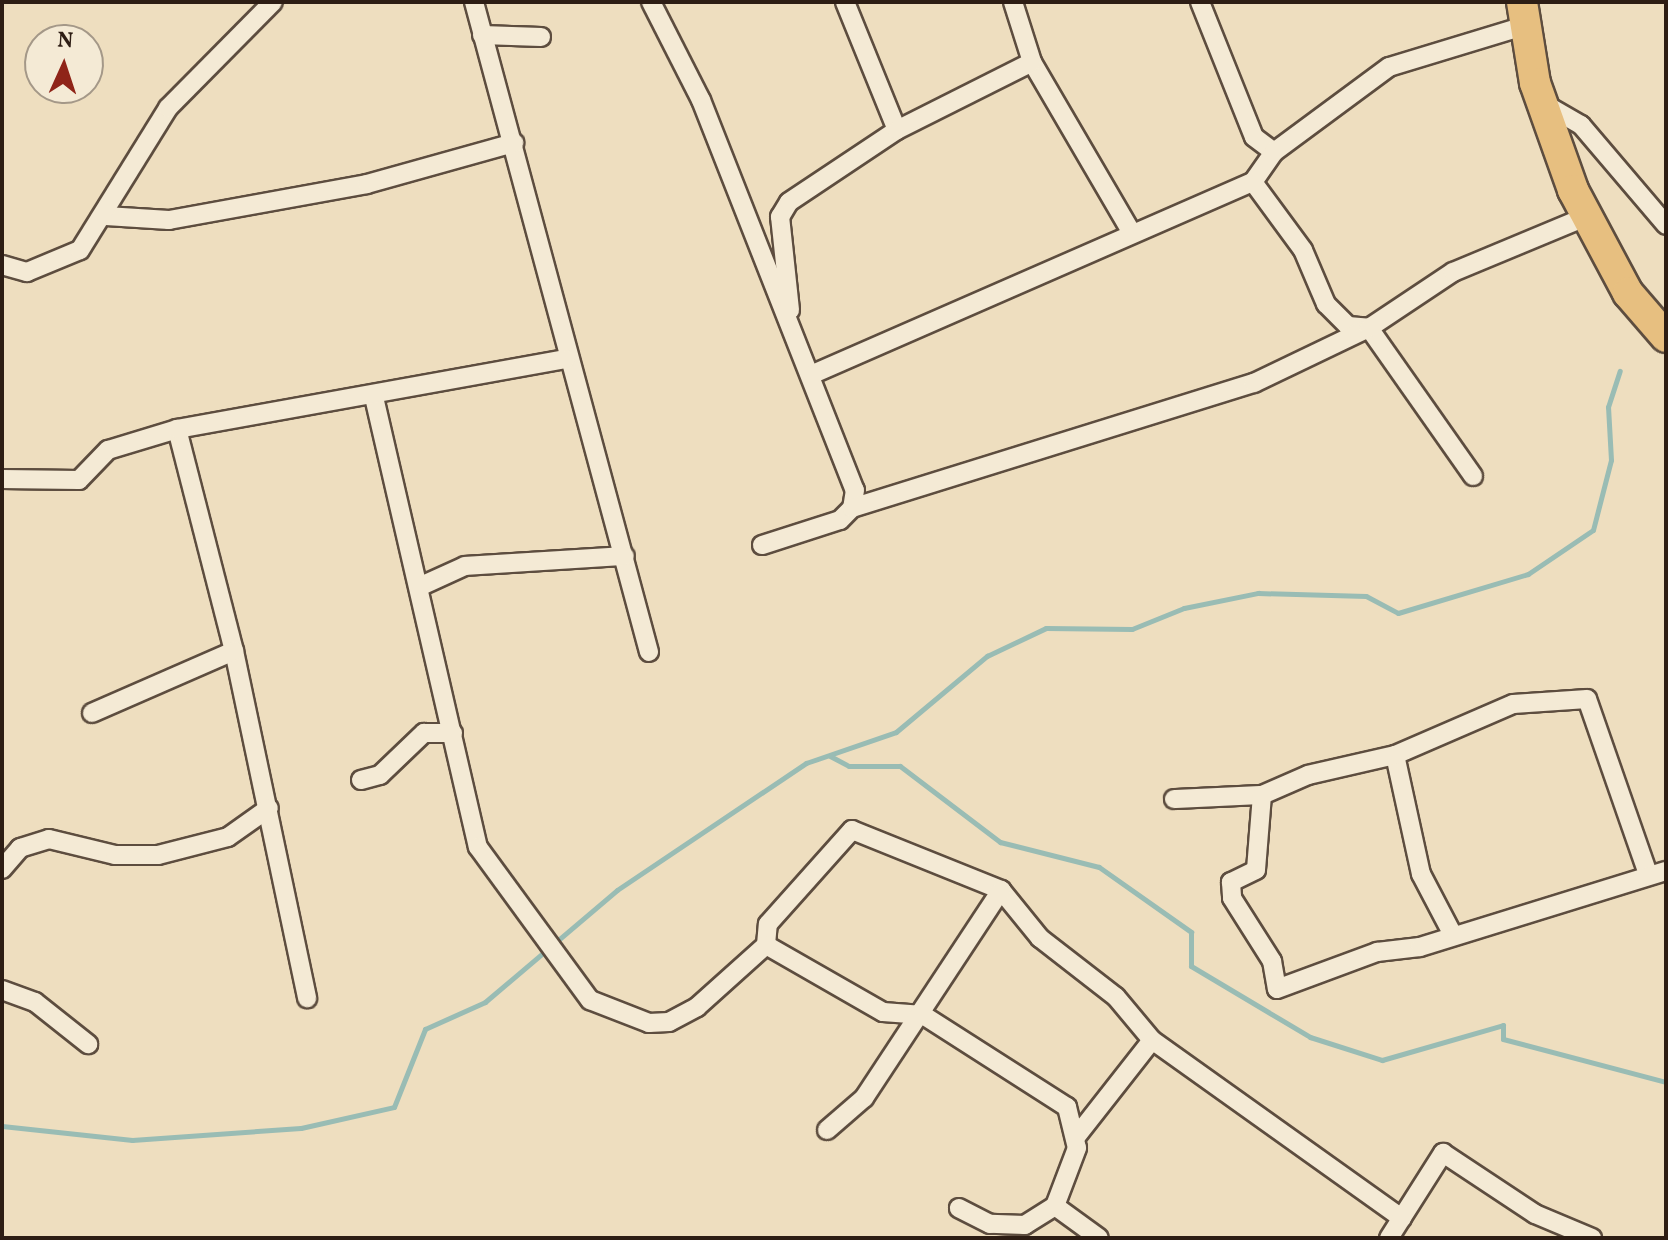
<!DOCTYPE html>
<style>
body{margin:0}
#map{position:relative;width:1668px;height:1240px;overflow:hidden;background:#eedebf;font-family:Vollkorn,serif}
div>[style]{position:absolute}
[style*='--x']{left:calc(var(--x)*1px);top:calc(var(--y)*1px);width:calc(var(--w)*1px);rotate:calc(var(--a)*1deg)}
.stream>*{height:5px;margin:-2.5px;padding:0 2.5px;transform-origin:2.5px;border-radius:2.5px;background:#99bcb4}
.roads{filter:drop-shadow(2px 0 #5d4d3f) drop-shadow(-2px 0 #5d4d3f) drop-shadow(0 2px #5d4d3f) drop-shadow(0 -2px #5d4d3f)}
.minor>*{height:18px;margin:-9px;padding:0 9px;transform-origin:9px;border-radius:9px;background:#f4ead5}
.primary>*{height:30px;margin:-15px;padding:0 15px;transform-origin:15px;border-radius:15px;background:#e7bf80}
span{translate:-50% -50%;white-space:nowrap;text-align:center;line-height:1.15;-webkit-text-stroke:8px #f4ead5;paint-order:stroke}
.frame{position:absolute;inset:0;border:4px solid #2d1d14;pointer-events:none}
.north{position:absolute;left:24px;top:24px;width:80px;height:80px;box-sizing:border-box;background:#f4ead5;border:2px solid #a49888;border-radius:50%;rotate:3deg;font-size:22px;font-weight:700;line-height:32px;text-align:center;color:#2d1d14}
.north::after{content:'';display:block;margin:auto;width:28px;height:36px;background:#8f2418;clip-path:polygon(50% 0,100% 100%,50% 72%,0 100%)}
</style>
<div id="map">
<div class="stream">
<i style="--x:830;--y:756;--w:21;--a:28"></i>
<i style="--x:849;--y:766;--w:51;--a:0"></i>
<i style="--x:900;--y:766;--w:126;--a:37.2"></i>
<i style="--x:1000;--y:842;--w:102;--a:14.2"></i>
<i style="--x:1099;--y:867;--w:113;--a:35.2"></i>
<i style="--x:1191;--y:932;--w:34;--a:90"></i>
<i style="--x:1191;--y:966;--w:139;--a:30.8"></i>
<i style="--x:1310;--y:1037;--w:76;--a:17.7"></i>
<i style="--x:1382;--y:1060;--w:126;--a:-16.1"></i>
<i style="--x:1503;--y:1025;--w:14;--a:90"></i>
<i style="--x:1503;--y:1039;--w:169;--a:14.8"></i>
<i style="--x:2;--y:1126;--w:131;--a:6.1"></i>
<i style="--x:132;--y:1140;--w:169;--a:-4.1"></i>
<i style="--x:301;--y:1128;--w:95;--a:-12.7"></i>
<i style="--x:394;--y:1107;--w:84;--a:-68.3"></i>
<i style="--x:425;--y:1029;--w:66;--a:-24.2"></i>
<i style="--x:485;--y:1002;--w:173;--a:-40.3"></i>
<i style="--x:617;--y:890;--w:228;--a:-33.9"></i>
<i style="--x:806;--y:763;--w:95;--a:-19"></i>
<i style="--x:896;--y:732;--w:119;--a:-39.9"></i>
<i style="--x:987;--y:656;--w:65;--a:-25.4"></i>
<i style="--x:1046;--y:628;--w:86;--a:0.7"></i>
<i style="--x:1132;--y:629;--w:56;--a:-22"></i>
<i style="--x:1184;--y:608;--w:76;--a:-11.5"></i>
<i style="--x:1258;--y:593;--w:108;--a:1.6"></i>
<i style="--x:1366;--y:596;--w:36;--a:28"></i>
<i style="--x:1398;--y:613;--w:136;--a:-16.7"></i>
<i style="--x:1528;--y:574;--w:78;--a:-34.1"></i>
<i style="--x:1593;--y:530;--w:72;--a:-75.6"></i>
<i style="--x:1611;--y:460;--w:53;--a:-93.2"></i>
<i style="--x:1608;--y:407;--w:38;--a:-72"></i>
</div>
<div class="roads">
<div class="minor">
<i style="--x:474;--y:2;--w:673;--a:74.93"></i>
<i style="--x:651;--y:2;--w:110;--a:63"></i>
<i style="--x:701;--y:100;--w:419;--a:68.5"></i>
<i style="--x:855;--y:490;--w:18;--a:99"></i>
<i style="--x:852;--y:508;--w:17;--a:135"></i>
<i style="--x:840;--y:520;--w:82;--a:162.2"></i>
<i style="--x:845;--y:2;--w:138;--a:67.9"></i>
<i style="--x:1013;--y:2;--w:63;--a:72.4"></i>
<i style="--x:1032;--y:62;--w:198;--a:59.7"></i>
<i style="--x:1200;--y:2;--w:145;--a:68.2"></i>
<i style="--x:1254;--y:137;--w:25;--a:37"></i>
<i style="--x:482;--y:35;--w:59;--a:1.9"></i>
<i style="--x:1541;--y:102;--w:46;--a:29.9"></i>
<i style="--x:1581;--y:125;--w:131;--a:49.6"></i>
<i style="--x:1253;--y:182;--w:84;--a:53.7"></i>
<i style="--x:1303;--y:250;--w:59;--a:66.9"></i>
<i style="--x:1326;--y:304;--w:31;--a:45"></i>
<i style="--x:1348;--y:326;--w:21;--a:5"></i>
<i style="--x:1369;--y:328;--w:181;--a:54.9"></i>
<i style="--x:106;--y:216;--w:63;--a:3.6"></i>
<i style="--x:169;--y:220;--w:201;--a:-10.3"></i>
<i style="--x:367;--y:184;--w:153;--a:-15.6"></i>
<i style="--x:2;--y:265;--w:26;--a:16"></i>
<i style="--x:27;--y:272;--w:57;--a:-22.5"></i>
<i style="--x:80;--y:250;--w:167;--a:-58.2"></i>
<i style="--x:168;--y:108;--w:149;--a:-45.3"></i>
<i style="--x:790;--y:310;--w:94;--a:-96.1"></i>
<i style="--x:780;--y:217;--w:17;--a:-59"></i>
<i style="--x:789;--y:202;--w:130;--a:-33.7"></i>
<i style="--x:897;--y:130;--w:151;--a:-26.7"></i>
<i style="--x:813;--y:374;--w:480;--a:-23.6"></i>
<i style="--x:1253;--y:182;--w:37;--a:-55"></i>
<i style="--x:1274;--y:152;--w:143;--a:-36.5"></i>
<i style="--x:1389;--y:67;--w:141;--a:-16.9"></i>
<i style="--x:374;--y:397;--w:462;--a:77"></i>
<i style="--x:478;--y:847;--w:190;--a:53.8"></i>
<i style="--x:590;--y:1000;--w:63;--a:21.3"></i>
<i style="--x:649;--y:1023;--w:20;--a:-3"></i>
<i style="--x:669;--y:1022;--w:32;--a:-28"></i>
<i style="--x:697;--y:1007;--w:93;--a:-41.9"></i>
<i style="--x:766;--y:945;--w:21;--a:-85"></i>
<i style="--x:768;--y:924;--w:126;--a:-48.2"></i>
<i style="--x:852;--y:830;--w:161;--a:21.9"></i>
<i style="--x:1001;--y:890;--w:62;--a:50.9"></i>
<i style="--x:1040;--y:938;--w:96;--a:37.8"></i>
<i style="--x:1116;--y:997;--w:56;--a:50.1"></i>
<i style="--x:1152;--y:1040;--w:307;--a:35.5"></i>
<i style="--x:177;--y:429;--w:229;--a:75.6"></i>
<i style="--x:234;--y:651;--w:355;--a:78.1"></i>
<i style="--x:2;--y:479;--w:77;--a:0.7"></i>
<i style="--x:79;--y:480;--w:42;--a:-46"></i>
<i style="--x:108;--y:450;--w:72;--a:-16.9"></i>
<i style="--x:177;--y:429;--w:395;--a:-10.2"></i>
<i style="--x:852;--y:508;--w:421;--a:-17.3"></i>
<i style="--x:1254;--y:383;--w:127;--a:-25.6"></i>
<i style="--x:1369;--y:328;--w:101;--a:-33.7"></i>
<i style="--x:1453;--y:272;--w:143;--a:-22.6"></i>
<i style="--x:421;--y:586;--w:48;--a:-24.4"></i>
<i style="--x:465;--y:566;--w:160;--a:-3.6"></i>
<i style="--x:92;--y:713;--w:155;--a:-23.6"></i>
<i style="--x:1395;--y:755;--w:122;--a:77.7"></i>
<i style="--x:1421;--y:874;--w:67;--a:62.3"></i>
<i style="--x:361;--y:780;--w:20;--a:-15"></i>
<i style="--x:380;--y:775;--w:61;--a:-43.7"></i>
<i style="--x:424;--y:733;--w:29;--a:0"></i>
<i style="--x:1174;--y:799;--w:88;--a:-2.6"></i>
<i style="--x:2;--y:869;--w:28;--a:-49"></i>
<i style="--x:20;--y:848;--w:30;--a:-17"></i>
<i style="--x:49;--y:839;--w:68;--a:13.6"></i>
<i style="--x:115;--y:855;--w:43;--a:0"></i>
<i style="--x:158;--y:855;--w:72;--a:-14.4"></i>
<i style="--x:228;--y:837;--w:50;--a:-35.3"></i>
<i style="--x:1648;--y:874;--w:185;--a:-109.2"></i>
<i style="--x:1587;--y:699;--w:74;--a:176.1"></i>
<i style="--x:1513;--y:704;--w:129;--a:156.6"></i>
<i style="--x:1395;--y:755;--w:89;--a:167.1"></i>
<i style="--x:1308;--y:775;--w:50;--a:156.5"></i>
<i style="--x:1262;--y:795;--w:75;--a:94.6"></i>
<i style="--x:1256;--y:870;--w:28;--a:154"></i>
<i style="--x:1231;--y:882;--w:16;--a:86"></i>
<i style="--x:1232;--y:898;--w:75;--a:57.6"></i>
<i style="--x:1272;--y:961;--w:28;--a:80"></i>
<i style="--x:1277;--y:989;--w:107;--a:-20.3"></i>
<i style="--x:1377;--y:952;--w:43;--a:-6.6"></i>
<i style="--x:1420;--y:947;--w:257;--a:-17.2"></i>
<i style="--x:766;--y:945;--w:135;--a:29.8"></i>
<i style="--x:883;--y:1012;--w:40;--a:4.3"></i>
<i style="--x:923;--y:1015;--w:171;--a:32.6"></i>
<i style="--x:1067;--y:1107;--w:42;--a:76.3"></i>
<i style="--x:1077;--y:1148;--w:62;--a:110.8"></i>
<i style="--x:1055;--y:1206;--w:36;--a:148"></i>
<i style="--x:1025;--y:1225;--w:35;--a:-178"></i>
<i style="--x:990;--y:1224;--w:35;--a:-153"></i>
<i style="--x:2;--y:990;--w:35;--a:20"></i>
<i style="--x:35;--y:1002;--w:68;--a:38.4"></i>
<i style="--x:827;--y:1130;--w:49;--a:-40.9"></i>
<i style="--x:864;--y:1098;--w:249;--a:-56.6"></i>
<i style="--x:1076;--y:1137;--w:123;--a:-51.9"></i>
<i style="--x:1055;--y:1206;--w:54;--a:36"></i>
<i style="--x:1389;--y:1238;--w:101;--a:-57.6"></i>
<i style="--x:1443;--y:1153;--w:110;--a:33.5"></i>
<i style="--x:1535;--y:1214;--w:62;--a:22.8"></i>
</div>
<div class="primary">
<i style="--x:1522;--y:2;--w:82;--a:80.9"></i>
<i style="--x:1535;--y:83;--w:114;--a:70.4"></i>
<i style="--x:1573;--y:190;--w:117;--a:61.9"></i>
<i style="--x:1628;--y:293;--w:58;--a:49.2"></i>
</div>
</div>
<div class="frame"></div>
<div class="north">N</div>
</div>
